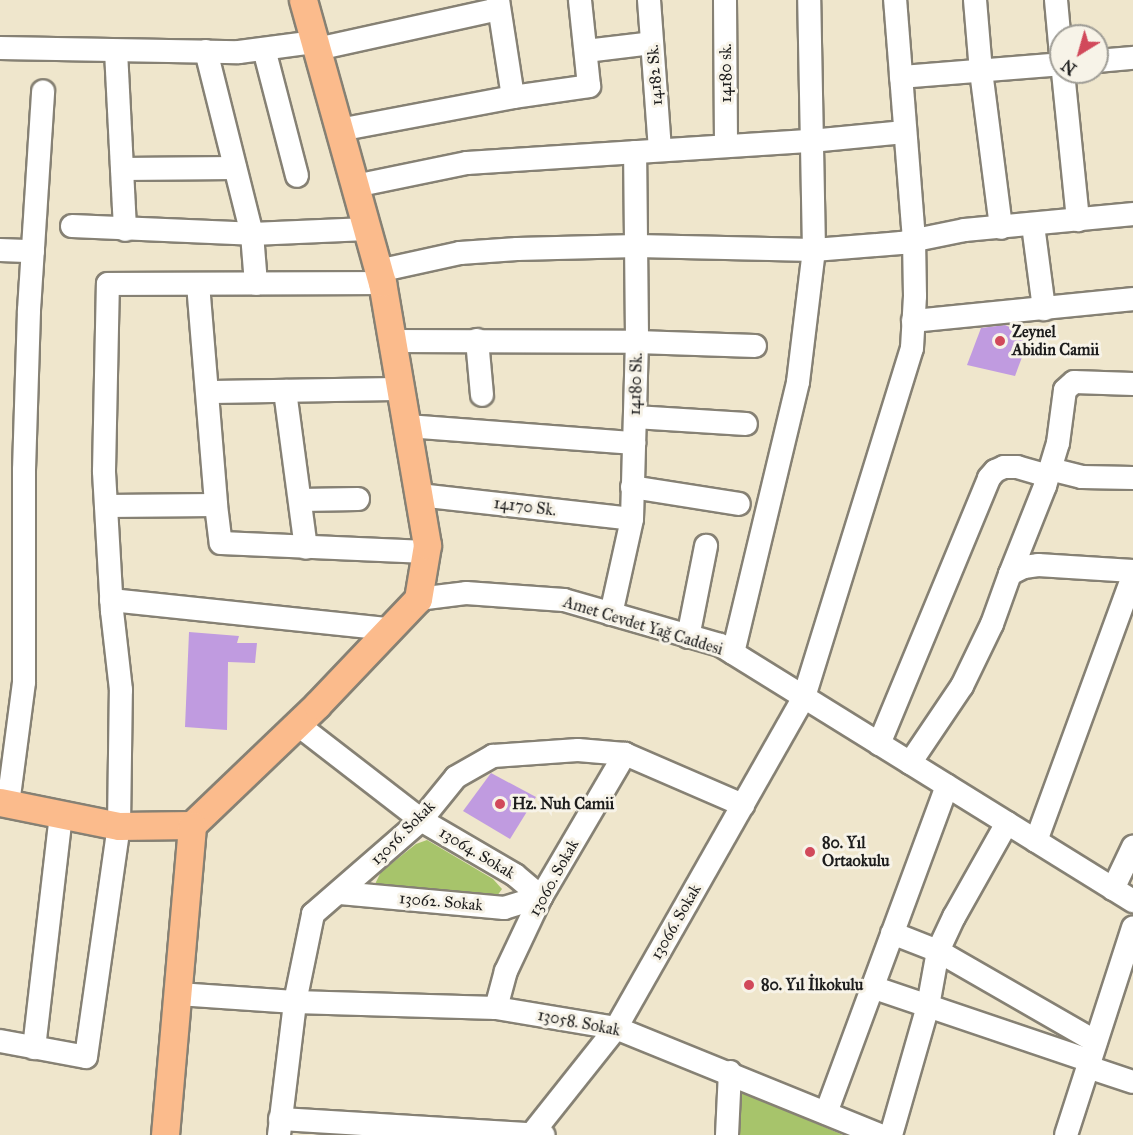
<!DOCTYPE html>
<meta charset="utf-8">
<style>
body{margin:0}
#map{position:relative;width:1133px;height:1135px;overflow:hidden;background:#efe6cc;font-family:"IM FELL Great Primer",serif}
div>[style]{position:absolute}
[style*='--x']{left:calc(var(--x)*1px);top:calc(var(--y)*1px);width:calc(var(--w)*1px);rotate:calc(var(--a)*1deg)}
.green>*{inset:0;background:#a7c46b}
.building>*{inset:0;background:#c09be0}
.roads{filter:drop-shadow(2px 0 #868174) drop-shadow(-2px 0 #868174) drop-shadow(0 2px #868174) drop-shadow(0 -2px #868174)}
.minor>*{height:22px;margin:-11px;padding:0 11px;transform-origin:11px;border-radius:11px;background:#fff}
.major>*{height:27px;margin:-13.5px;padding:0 13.5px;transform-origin:13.5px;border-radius:13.5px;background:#fbbb8c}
.dots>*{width:16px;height:16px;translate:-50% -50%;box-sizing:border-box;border:3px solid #f7f3e8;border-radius:50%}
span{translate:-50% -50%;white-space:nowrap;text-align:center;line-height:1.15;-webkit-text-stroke:6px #f7f3e8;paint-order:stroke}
.street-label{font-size:16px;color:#1c1c1c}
.poi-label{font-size:16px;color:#1c1c1c;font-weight:700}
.left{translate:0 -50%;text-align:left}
.north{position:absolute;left:1049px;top:24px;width:60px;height:60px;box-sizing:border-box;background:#f7f3e8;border:2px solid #9f9d96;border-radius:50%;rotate:217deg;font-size:16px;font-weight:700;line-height:24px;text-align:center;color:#1c1c1c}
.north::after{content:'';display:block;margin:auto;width:21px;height:27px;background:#d1495b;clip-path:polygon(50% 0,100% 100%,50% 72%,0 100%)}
</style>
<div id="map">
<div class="green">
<i style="clip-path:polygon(427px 840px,493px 879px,502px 889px,497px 896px,488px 899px,373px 888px,381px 872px,416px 844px)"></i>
<i style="clip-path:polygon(738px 1090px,843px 1135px,732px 1135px)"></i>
</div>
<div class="building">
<i style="clip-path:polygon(1005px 325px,1022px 333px,1025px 349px,1015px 376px,967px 365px,981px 328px)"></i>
<i style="clip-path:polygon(189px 632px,239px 636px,237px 643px,257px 643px,255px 663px,228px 662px,227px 730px,185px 727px)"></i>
<i style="clip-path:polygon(491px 773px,536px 797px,510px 839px,463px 811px)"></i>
</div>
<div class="roads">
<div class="minor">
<i style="--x:498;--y:0;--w:98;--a:81.2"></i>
<i style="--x:649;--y:0;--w:149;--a:85.8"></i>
<i style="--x:725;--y:0;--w:146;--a:89.6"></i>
<i style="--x:975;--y:0;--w:71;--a:85.2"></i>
<i style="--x:981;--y:71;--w:158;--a:82.7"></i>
<i style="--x:1056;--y:0;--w:55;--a:84.8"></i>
<i style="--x:0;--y:48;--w:239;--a:1"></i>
<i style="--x:239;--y:52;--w:77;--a:-7.5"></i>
<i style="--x:264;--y:49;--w:131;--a:75.4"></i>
<i style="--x:317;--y:49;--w:186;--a:-12.4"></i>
<i style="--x:116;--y:51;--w:179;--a:87.1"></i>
<i style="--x:206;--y:51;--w:189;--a:75.9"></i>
<i style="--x:252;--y:234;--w:50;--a:85.4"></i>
<i style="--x:586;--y:51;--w:66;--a:-6.9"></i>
<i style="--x:1097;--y:61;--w:36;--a:-5"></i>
<i style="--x:1063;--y:72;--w:149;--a:84.2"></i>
<i style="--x:901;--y:77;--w:161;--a:-4.6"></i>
<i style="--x:339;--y:130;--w:177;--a:-10.7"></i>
<i style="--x:513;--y:97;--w:77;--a:-8.2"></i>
<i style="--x:589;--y:86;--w:86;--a:-96"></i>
<i style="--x:122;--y:169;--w:113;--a:-0.5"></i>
<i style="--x:355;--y:186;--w:114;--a:-11.6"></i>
<i style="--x:467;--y:163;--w:345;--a:-3.7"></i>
<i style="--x:811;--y:141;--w:94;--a:-5.5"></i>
<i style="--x:1033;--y:225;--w:85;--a:82.5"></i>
<i style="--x:72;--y:226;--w:180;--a:2.5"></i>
<i style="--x:252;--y:234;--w:115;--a:-2.5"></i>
<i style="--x:0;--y:250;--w:33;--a:2"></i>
<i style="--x:378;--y:271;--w:84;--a:-12.4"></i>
<i style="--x:460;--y:253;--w:57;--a:-4"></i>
<i style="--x:517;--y:249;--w:120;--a:-1.4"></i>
<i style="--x:637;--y:246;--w:177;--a:1.3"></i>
<i style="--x:814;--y:250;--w:87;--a:-4.6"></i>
<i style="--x:901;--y:243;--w:65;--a:-11.5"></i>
<i style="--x:965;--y:230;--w:169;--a:-5.4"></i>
<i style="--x:198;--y:284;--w:222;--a:85.3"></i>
<i style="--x:216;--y:505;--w:38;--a:83"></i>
<i style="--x:221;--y:543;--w:206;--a:2.5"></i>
<i style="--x:913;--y:321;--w:221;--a:-5.7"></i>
<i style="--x:477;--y:340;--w:55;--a:84.8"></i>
<i style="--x:392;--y:341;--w:245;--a:0.2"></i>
<i style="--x:637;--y:342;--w:118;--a:1.9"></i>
<i style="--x:285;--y:391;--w:158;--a:82.4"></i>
<i style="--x:208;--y:392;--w:192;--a:-0.9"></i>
<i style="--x:635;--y:417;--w:111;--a:3.6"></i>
<i style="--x:407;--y:426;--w:228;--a:4.3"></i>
<i style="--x:1050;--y:469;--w:33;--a:14"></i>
<i style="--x:1082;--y:477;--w:51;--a:1.1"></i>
<i style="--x:632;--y:487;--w:108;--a:9"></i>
<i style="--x:419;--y:495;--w:214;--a:6.4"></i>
<i style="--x:301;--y:500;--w:57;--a:-1"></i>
<i style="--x:106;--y:506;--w:110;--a:-0.5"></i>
<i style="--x:1010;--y:574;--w:95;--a:-68.3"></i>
<i style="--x:1045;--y:486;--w:45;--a:-73.2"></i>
<i style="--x:1058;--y:443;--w:53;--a:-82.5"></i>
<i style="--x:1065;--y:390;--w:12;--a:-42"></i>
<i style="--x:1074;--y:382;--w:59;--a:1.9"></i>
<i style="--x:418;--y:599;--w:48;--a:-7.1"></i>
<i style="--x:466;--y:593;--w:98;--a:4.1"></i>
<i style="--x:564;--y:600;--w:162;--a:16.1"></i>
<i style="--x:720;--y:645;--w:486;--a:31.8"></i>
<i style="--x:111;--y:600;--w:279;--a:6"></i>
<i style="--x:611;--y:614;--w:97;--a:-77.5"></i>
<i style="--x:632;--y:519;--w:183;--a:-88.4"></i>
<i style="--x:637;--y:336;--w:184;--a:-90.6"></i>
<i style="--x:688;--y:637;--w:93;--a:-78.8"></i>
<i style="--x:733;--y:653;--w:279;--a:-76.5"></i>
<i style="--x:798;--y:382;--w:133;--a:-83.1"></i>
<i style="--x:814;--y:250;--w:250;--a:-91.1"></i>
<i style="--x:297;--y:724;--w:157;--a:37.7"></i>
<i style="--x:421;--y:820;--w:109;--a:30.3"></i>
<i style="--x:515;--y:875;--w:34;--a:40"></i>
<i style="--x:879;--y:744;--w:288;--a:-67.5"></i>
<i style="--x:989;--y:478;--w:9;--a:-49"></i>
<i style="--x:995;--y:471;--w:10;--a:-24"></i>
<i style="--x:1004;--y:467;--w:13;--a:0"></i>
<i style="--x:1017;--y:467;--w:32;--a:16"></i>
<i style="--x:910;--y:763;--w:93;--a:-56"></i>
<i style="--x:962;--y:686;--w:69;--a:-64.2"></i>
<i style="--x:992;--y:624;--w:53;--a:-70.2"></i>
<i style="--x:1010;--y:574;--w:16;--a:-27"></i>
<i style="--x:1024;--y:567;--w:14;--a:-8"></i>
<i style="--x:1038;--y:565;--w:95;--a:3.6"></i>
<i style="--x:8;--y:804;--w:123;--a:-82.5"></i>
<i style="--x:24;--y:682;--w:212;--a:-90"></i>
<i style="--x:24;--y:470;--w:160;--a:-88.2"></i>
<i style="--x:29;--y:310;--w:219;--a:-86.3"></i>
<i style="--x:1036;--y:841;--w:282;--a:-69.9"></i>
<i style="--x:1113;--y:889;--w:47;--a:-64.5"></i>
<i style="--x:340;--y:893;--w:165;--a:5.2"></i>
<i style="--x:504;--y:908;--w:39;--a:-17"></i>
<i style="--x:892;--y:933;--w:49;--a:21.4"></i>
<i style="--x:938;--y:951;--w:182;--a:29.9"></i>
<i style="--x:872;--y:987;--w:230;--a:18.7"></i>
<i style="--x:178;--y:994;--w:117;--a:3.9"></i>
<i style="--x:295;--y:1002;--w:201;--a:1.7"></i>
<i style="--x:496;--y:1008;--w:122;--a:9.5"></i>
<i style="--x:616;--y:1028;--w:285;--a:22.1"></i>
<i style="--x:496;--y:1008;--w:38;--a:-75"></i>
<i style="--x:506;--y:971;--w:82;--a:-64.7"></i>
<i style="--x:541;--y:897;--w:166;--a:-59.6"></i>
<i style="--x:0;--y:1041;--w:87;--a:10.5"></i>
<i style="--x:86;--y:1057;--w:233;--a:-81.9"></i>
<i style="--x:119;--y:826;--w:136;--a:-89.2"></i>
<i style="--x:121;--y:690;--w:80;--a:-96.5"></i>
<i style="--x:112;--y:611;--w:140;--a:-93.3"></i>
<i style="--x:104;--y:471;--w:187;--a:-88.8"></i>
<i style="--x:108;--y:284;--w:274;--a:-0.2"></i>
<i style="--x:34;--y:1048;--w:236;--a:-83.4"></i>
<i style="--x:1088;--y:1067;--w:47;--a:18.4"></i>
<i style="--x:826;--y:1113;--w:349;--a:-69.7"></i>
<i style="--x:280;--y:1119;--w:264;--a:3.5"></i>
<i style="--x:279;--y:1135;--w:134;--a:-83.1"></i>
<i style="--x:295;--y:1002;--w:90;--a:-78.4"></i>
<i style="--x:313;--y:914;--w:143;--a:-41"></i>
<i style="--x:421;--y:820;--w:55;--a:-50.9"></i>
<i style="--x:456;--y:777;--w:43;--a:-29.6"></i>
<i style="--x:493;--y:756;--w:85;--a:-4"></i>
<i style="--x:578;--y:750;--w:47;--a:4.9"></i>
<i style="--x:625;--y:754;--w:129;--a:23.4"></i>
<i style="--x:531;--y:1135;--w:137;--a:-51.5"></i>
<i style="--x:616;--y:1028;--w:381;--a:-60.4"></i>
<i style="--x:804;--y:697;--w:365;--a:-72.8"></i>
<i style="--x:912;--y:348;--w:52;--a:-86.7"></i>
<i style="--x:915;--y:296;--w:56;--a:-91"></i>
<i style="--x:914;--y:240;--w:241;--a:-94.5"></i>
<i style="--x:727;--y:1135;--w:63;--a:-87.3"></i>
<i style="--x:891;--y:1135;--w:134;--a:-74"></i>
<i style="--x:928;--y:1006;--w:56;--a:-79.7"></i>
<i style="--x:938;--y:951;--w:38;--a:-65"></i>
<i style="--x:954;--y:917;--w:108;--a:-60.6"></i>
<i style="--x:1066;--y:1135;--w:218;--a:-72.1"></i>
</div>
<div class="major">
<i style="--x:0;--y:802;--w:121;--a:11.4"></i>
<i style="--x:119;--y:826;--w:73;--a:-0.8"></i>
<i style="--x:192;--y:825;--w:173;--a:-43.8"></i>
<i style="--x:317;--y:705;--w:146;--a:-46.4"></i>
<i style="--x:418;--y:599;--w:55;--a:-80.5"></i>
<i style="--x:427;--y:545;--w:266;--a:-99.7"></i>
<i style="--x:382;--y:283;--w:294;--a:-105.6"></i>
<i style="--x:165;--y:1135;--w:311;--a:-85"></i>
</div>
</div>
<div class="dots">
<i style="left:1000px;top:341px;background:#d1495b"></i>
<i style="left:500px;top:804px;background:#d1495b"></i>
<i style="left:810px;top:852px;background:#d1495b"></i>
<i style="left:749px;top:985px;background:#d1495b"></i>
</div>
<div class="street-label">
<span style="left:726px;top:73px;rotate:-90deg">14180 sk.</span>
<span style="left:655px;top:75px;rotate:-94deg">14182 Sk.</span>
<span style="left:636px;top:384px;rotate:-88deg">14180 Sk.</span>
<span style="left:525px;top:507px;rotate:7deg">14170 Sk.</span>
<span style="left:643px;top:626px;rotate:17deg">Amet Cevdet Yağ Caddesi</span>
<span style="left:403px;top:833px;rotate:-45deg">13056. Sokak</span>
<span style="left:477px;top:853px;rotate:31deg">13064. Sokak</span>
<span style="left:554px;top:878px;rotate:-61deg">13060. Sokak</span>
<span style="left:441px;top:902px;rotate:5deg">13062. Sokak</span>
<span style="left:676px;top:922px;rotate:-60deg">13066. Sokak</span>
<span style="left:579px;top:1023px;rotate:11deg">13058. Sokak</span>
</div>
<div class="poi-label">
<span class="left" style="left:1012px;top:341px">Zeynel<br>Abidin Camii</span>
<span class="left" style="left:512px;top:804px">Hz. Nuh Camii</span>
<span class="left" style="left:822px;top:852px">80. Yıl<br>Ortaokulu</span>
<span class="left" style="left:761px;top:985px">80. Yıl İlkokulu</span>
</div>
<div class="north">N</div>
</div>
